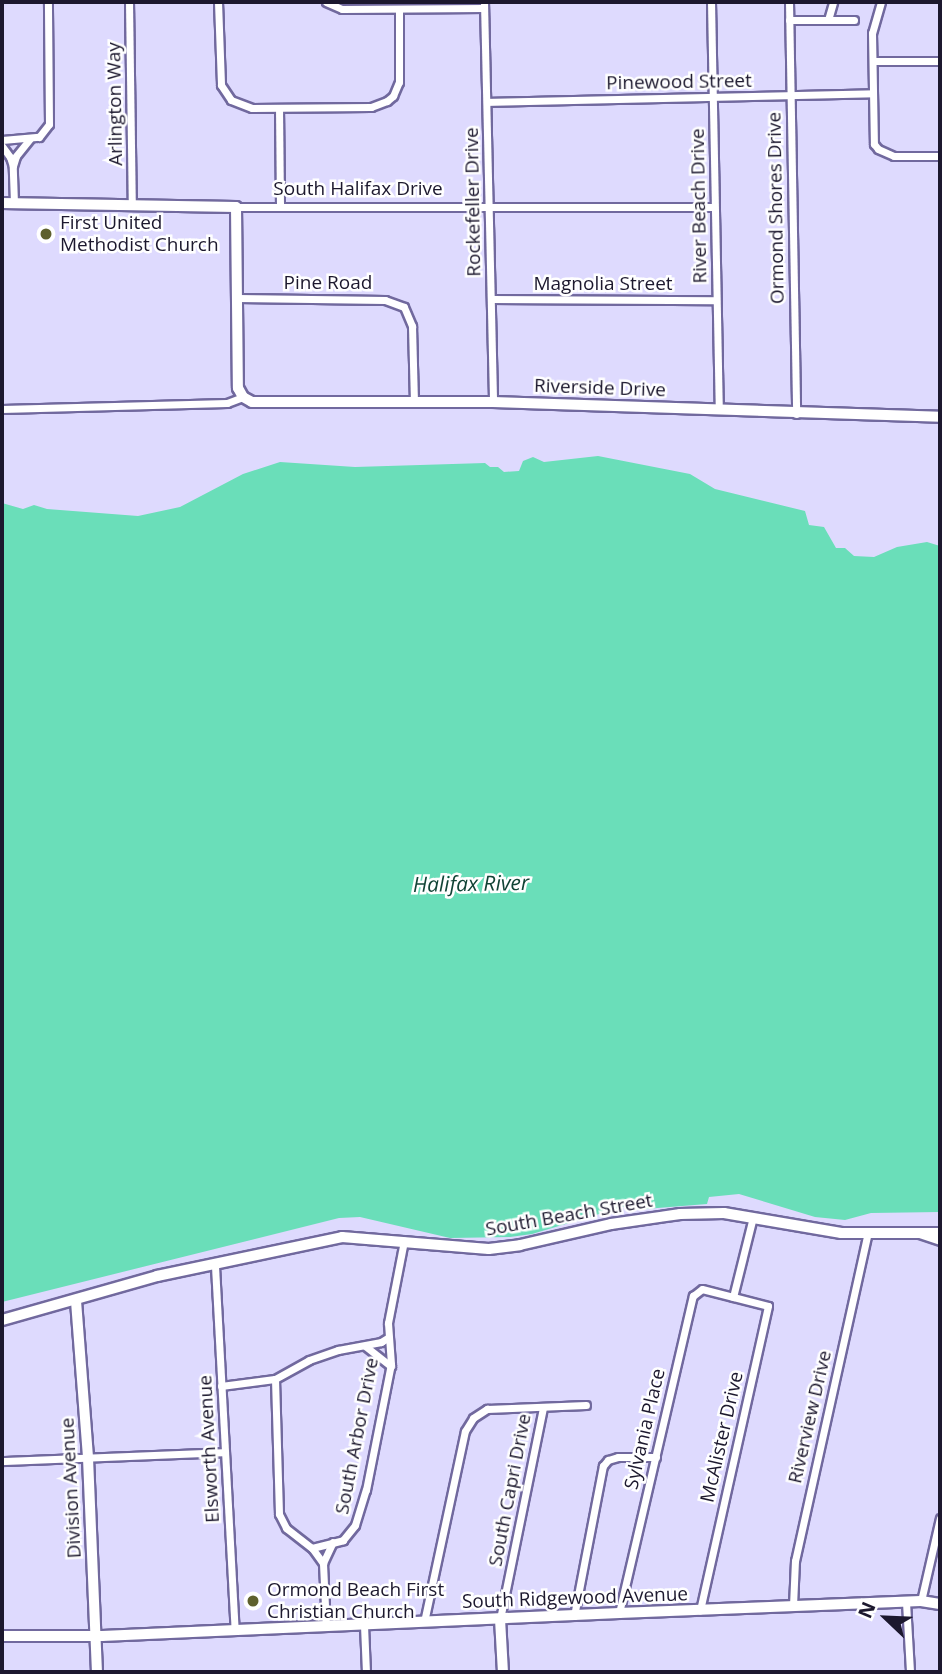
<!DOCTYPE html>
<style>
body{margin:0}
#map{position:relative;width:942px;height:1674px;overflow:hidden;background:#dedafe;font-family:"Open Sans",sans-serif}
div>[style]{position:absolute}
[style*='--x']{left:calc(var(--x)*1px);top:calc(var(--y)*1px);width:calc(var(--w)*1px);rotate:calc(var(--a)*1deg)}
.water>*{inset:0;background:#6adeb9}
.roads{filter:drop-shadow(2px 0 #71699e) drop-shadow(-2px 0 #71699e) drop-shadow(0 2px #71699e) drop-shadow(0 -2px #71699e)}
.street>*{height:7px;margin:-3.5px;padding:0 3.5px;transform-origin:3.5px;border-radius:3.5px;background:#fff}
.secondary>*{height:10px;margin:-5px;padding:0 5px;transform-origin:5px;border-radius:5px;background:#fff}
.dots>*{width:19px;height:19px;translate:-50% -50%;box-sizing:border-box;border:4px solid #fff;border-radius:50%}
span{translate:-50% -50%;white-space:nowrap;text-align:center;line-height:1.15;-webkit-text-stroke:5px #fff;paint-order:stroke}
.street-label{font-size:19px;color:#1c182e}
.poi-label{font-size:19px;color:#1c182e}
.left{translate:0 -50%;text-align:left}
.water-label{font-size:21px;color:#114436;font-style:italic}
.frame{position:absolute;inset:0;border:4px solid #1c182e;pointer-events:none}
.north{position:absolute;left:851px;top:1583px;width:70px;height:70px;-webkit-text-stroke:5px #fff;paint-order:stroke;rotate:293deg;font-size:19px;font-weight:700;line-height:28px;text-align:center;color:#1c182e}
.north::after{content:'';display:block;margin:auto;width:24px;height:32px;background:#1c182e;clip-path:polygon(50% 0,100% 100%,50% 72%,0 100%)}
</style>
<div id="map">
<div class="water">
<i style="clip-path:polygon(598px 456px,690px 474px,715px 489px,805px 511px,809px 525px,824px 527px,836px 548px,845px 548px,854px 556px,874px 557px,897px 547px,927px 542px,940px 546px,940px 1212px,871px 1213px,845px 1220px,815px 1217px,739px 1194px,709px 1197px,707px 1204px,633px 1210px,626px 1206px,532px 1234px,510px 1237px,450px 1238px,360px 1217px,339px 1218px,2px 1302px,2px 503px,23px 509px,34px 505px,47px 509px,138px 516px,180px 507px,243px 474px,280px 462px,355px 467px,485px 463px,490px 467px,498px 467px,504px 472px,519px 471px,523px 461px,533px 457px,544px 462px)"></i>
</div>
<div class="roads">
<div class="street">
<i style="--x:129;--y:2;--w:204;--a:89.2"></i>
<i style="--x:218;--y:2;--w:83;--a:87.9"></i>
<i style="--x:221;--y:85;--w:18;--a:56"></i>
<i style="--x:231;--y:100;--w:22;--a:21"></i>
<i style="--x:252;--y:108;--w:119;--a:-0.5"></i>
<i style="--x:371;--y:107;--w:17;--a:-21"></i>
<i style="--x:387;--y:101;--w:8;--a:-40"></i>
<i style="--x:393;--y:96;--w:15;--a:-67"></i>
<i style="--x:399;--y:82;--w:73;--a:-90"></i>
<i style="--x:326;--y:2;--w:17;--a:24"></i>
<i style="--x:342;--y:9;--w:142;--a:-0.4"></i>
<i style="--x:484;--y:2;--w:400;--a:88.7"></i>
<i style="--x:711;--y:2;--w:407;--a:88.9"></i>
<i style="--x:789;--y:2;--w:412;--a:89"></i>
<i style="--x:881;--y:2;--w:32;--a:106"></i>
<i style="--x:872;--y:33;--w:111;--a:89"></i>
<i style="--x:874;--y:144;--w:6;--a:51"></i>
<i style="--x:878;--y:149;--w:17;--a:24"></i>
<i style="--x:894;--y:156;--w:46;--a:0"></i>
<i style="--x:789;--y:20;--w:65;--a:0"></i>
<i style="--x:828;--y:20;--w:19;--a:-74"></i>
<i style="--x:874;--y:61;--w:66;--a:0"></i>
<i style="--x:487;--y:102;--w:385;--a:-1.3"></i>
<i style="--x:279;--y:108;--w:97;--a:89.4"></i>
<i style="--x:2;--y:140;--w:37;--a:-5"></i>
<i style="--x:39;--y:137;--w:16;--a:-52"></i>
<i style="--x:49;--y:124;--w:122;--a:-90.5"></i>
<i style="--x:2;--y:146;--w:14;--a:54"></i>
<i style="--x:10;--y:157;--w:9;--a:72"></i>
<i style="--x:14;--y:203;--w:37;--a:-92"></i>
<i style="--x:13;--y:166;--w:10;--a:-73"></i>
<i style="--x:16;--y:156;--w:22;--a:-51"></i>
<i style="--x:236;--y:207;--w:478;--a:0"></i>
<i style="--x:238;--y:298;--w:147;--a:0.8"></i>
<i style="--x:385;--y:300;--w:20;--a:20"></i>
<i style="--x:404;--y:307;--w:21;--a:67"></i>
<i style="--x:412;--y:326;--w:75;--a:88.5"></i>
<i style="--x:491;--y:299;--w:225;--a:0.3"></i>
<i style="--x:2;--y:409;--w:225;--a:-1.5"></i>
<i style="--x:227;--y:403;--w:17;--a:-21"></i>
<i style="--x:919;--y:1234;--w:22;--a:18"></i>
<i style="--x:215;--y:1266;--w:365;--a:86.9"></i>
<i style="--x:733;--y:1297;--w:82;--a:-76"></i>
<i style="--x:365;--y:1346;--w:33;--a:38"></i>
<i style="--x:275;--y:1379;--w:135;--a:88.3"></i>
<i style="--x:279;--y:1514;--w:16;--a:63"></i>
<i style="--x:286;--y:1528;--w:33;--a:38"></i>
<i style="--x:312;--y:1548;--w:19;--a:54"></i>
<i style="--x:221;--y:1386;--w:54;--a:-7.4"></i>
<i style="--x:275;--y:1379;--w:39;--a:-29"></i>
<i style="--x:309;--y:1360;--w:31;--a:-19"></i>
<i style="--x:338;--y:1350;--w:44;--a:-10.5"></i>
<i style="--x:381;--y:1342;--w:9;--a:-32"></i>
<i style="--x:2;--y:1461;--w:223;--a:-2.3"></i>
<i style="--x:312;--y:1548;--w:32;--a:-14"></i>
<i style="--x:343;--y:1540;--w:19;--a:-51"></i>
<i style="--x:355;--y:1525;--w:37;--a:-73"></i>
<i style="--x:366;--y:1490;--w:128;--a:-78.8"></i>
<i style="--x:391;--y:1364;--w:41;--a:-94.2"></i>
<i style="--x:388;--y:1323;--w:84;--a:-79"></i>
<i style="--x:921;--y:1601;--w:85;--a:-77.1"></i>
<i style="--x:906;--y:1602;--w:70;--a:86.7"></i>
<i style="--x:793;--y:1606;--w:45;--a:-87.5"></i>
<i style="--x:795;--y:1561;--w:333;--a:-77.5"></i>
<i style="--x:619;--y:1613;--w:326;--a:-76.9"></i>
<i style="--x:693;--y:1296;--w:11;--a:-38"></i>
<i style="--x:702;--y:1289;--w:68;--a:14.4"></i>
<i style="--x:768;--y:1306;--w:312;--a:102.6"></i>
<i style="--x:574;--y:1616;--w:153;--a:-79.1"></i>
<i style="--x:603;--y:1466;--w:8;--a:-50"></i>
<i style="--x:608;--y:1460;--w:10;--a:-17"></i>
<i style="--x:618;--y:1457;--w:38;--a:0"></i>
<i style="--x:500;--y:1619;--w:216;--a:-78.5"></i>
<i style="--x:424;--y:1622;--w:195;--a:-77.9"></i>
<i style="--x:465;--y:1431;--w:15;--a:-58"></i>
<i style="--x:473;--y:1418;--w:17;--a:-33"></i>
<i style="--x:487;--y:1409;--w:99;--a:-2.3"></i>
<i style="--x:364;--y:1625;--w:47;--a:87.6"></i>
<i style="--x:326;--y:1627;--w:64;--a:-92.7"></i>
<i style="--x:323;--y:1563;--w:23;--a:-65"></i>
</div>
<div class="secondary">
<i style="--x:2;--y:203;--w:234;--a:1"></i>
<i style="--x:236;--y:207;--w:181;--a:89.4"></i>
<i style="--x:238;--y:388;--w:10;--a:61"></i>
<i style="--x:243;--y:397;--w:10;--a:29"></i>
<i style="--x:252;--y:402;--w:241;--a:0"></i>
<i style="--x:493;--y:402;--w:447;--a:1.9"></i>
<i style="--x:76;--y:1301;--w:157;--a:85.6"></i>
<i style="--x:88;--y:1458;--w:214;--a:87.6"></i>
<i style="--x:2;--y:1320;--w:161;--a:-15.8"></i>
<i style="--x:157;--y:1276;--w:189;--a:-11.9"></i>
<i style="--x:342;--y:1237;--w:147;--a:4.7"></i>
<i style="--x:489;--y:1249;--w:31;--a:-7"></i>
<i style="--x:520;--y:1245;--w:93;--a:-13"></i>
<i style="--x:611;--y:1224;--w:70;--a:-8.2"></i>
<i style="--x:680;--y:1214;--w:44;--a:-1.3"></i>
<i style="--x:724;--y:1213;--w:119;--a:9.7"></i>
<i style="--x:841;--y:1233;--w:99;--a:0"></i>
<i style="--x:500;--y:1619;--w:53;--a:86.8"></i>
<i style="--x:2;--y:1636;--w:100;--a:0"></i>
<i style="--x:102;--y:1636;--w:518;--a:-2.55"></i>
<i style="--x:619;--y:1613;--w:302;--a:-2.3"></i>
<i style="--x:921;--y:1601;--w:19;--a:9"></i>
</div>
</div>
<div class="dots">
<i style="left:46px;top:234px;background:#5e602d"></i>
<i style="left:253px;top:1601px;background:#5e602d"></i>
</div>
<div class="street-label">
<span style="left:679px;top:82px;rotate:-1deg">Pinewood Street</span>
<span style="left:115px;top:104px;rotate:-91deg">Arlington Way</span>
<span style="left:358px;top:189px">South Halifax Drive</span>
<span style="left:473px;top:202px;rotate:-91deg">Rockefeller Drive</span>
<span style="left:699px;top:206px;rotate:-91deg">River Beach Drive</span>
<span style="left:776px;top:208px;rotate:-91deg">Ormond Shores Drive</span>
<span style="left:328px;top:283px">Pine Road</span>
<span style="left:603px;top:284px">Magnolia Street</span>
<span style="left:600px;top:388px;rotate:2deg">Riverside Drive</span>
<span style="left:569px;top:1215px;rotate:-10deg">South Beach Street</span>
<span style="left:810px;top:1417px;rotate:-77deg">Riverview Drive</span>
<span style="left:645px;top:1429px;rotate:-77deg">Sylvania Place</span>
<span style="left:357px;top:1436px;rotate:-79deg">South Arbor Drive</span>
<span style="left:722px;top:1437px;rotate:-77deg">McAlister Drive</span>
<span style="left:209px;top:1449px;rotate:-93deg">Elsworth Avenue</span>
<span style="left:71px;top:1488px;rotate:-93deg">Division Avenue</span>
<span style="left:510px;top:1490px;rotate:-79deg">South Capri Drive</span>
<span style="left:575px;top:1598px;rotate:-2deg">South Ridgewood Avenue</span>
</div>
<div class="poi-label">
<span class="left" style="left:60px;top:234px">First United<br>Methodist Church</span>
<span class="left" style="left:267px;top:1601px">Ormond Beach First<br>Christian Church</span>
</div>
<div class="water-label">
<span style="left:471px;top:883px;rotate:-1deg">Halifax River</span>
</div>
<div class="frame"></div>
<div class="north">N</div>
</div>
